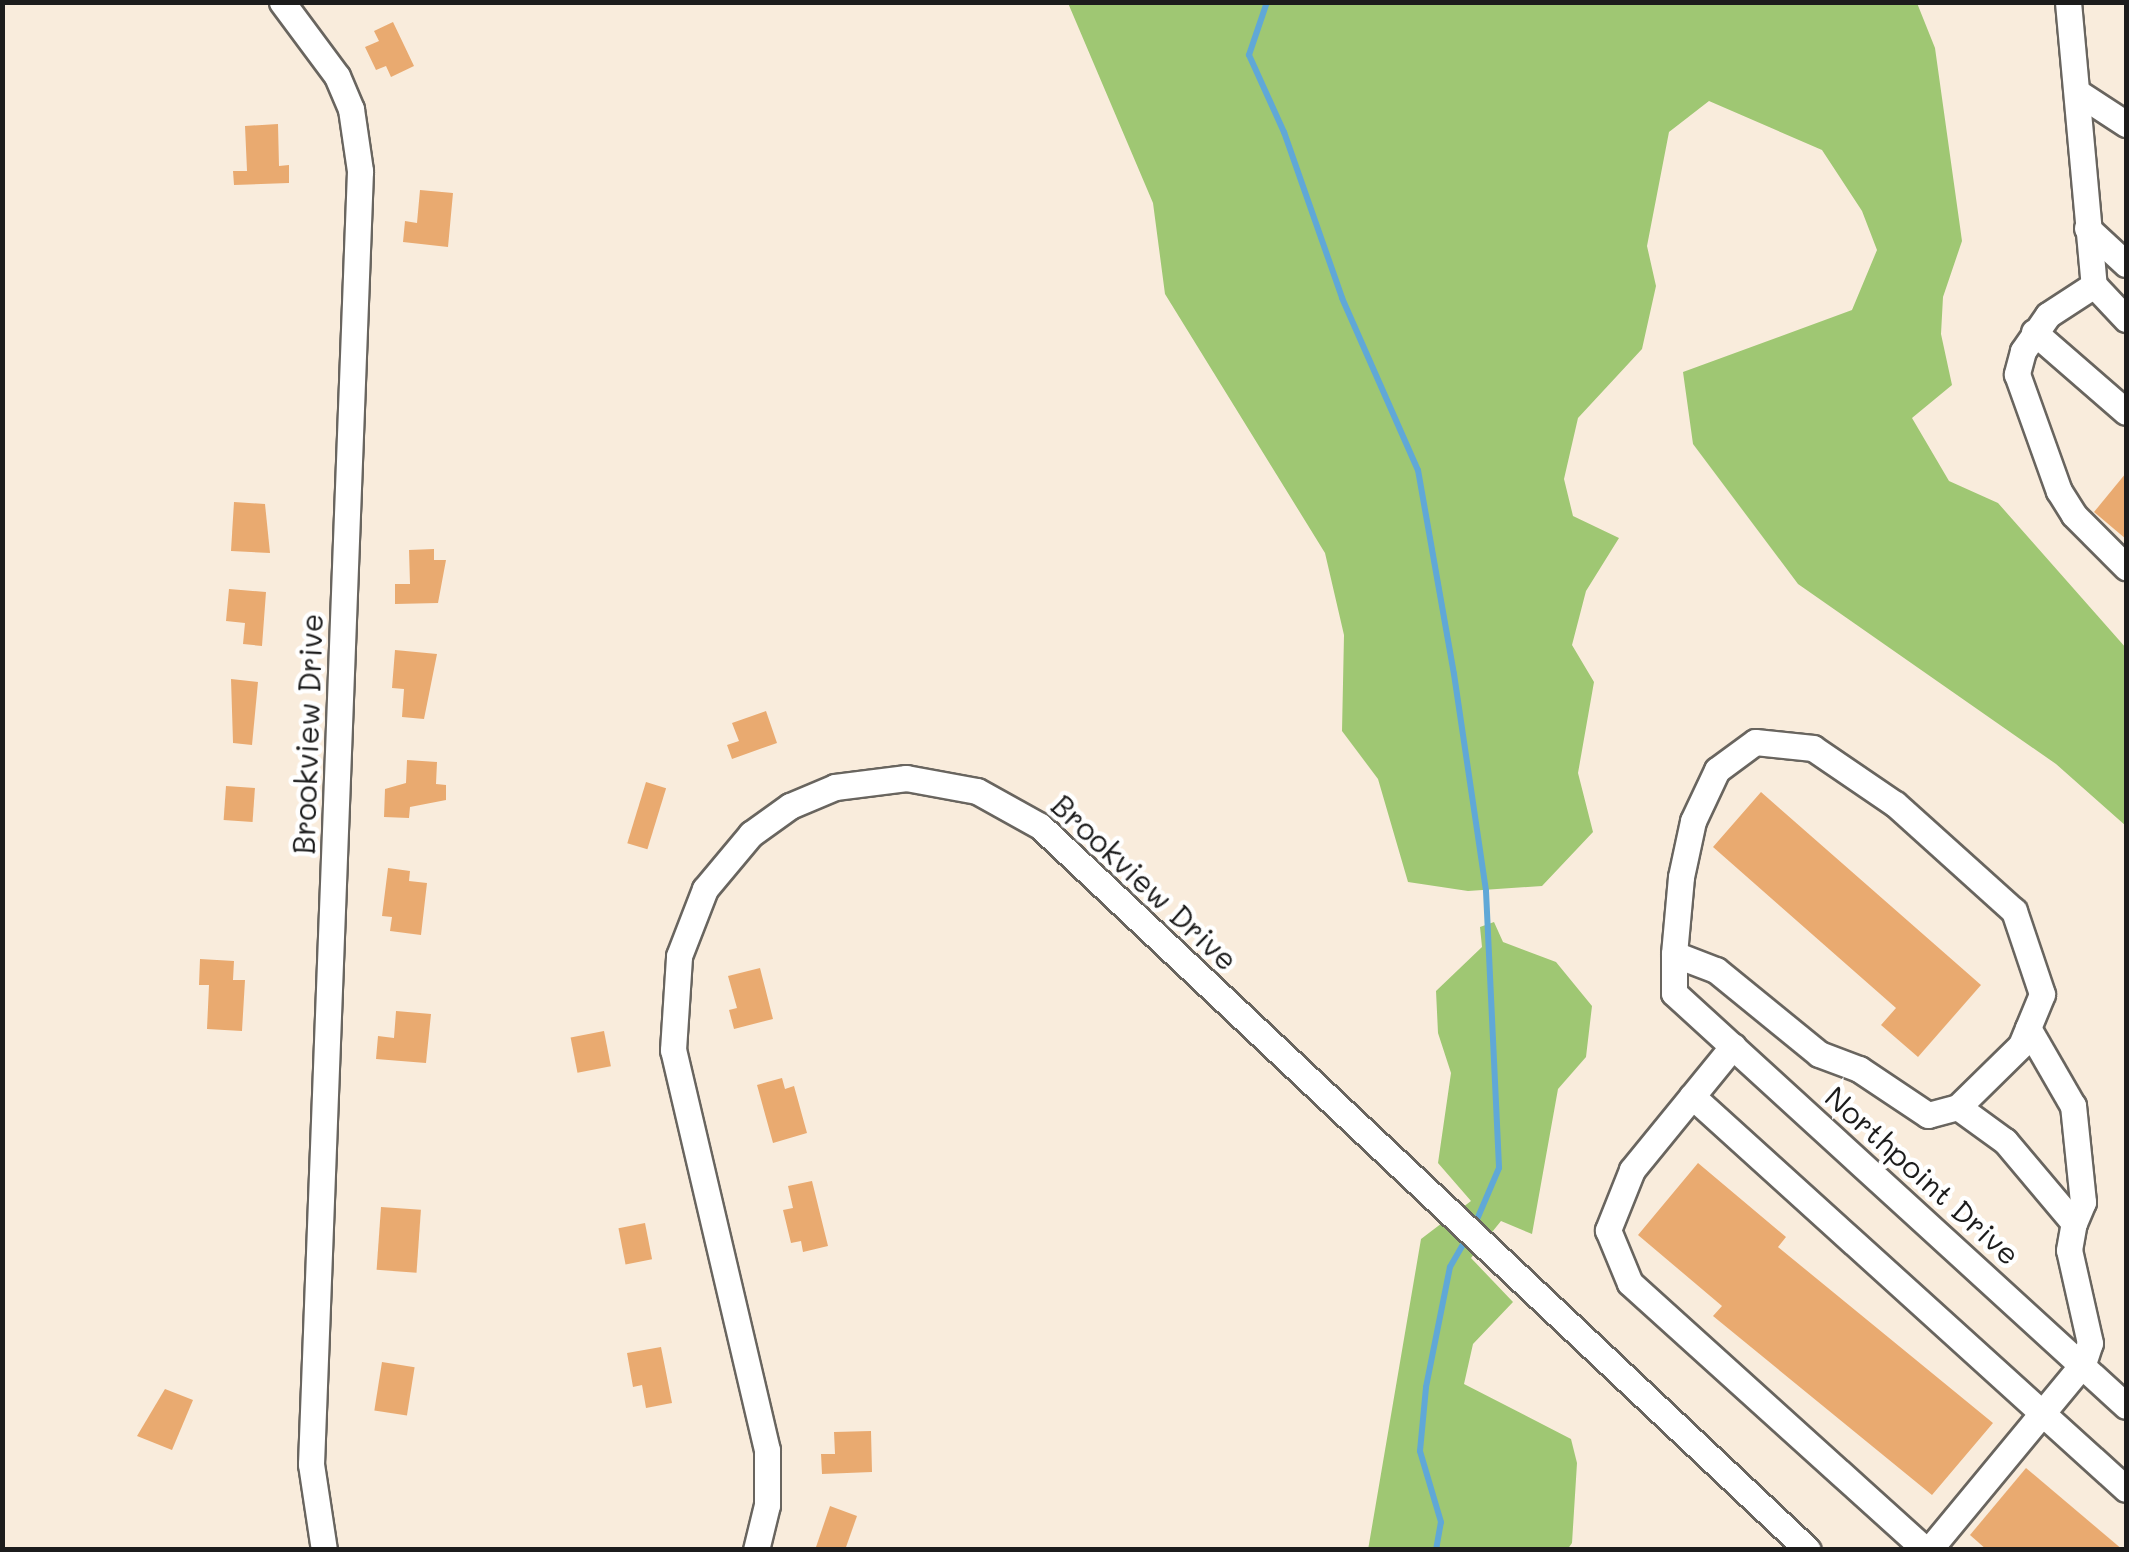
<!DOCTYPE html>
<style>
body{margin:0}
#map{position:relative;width:2129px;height:1552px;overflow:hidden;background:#f9ecdc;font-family:Mali,sans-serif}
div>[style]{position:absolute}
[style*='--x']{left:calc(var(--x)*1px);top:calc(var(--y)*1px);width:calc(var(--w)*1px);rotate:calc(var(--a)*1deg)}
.green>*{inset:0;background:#9fc773}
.stream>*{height:6px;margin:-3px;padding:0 3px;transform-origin:3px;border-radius:3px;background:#60a8d7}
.building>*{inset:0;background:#e9aa70;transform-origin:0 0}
.roads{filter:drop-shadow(2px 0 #69655f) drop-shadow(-2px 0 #69655f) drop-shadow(0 2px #69655f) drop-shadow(0 -2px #69655f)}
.minor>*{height:25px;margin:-12.5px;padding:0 12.5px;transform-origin:12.5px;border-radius:12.5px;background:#fff}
span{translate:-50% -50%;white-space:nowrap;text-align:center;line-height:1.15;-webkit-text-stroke:9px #fff;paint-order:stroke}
.street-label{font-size:30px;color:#1c1c1c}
.frame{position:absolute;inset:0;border:5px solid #1c1c1c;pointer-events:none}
</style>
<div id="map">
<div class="green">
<i style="clip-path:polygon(1068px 3px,1917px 3px,1935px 48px,1962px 241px,1943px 297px,1941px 334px,1952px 385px,1912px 418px,1949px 481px,1998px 503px,2126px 648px,2126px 826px,2056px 764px,1798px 584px,1693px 444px,1683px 372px,1852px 310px,1877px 250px,1862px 211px,1822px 150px,1709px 101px,1669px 132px,1647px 246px,1656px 286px,1642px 349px,1578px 418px,1564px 479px,1573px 516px,1619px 538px,1586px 591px,1572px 645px,1594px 682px,1578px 773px,1593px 832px,1542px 886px,1468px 891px,1408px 882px,1378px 779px,1342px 731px,1344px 635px,1325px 553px,1165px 294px,1153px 203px)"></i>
<i style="clip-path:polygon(1494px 922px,1503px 942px,1556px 962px,1592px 1006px,1586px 1057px,1558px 1089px,1532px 1234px,1501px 1221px,1471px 1258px,1513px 1302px,1473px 1344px,1464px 1384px,1571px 1439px,1577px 1463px,1572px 1543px,1567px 1550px,1368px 1550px,1421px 1239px,1471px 1201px,1438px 1163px,1451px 1073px,1438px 1033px,1436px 991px,1482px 947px,1480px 927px)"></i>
</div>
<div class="stream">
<i style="--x:1267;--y:2;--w:56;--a:108.8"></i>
<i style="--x:1249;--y:55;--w:85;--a:65.6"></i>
<i style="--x:1284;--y:132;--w:176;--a:70.7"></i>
<i style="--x:1342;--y:298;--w:188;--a:66.2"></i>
<i style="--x:1418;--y:470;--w:207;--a:80"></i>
<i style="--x:1454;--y:674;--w:219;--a:81.6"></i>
<i style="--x:1486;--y:891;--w:277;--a:87.3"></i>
<i style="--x:1499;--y:1168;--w:61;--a:113.2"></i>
<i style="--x:1436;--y:1550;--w:28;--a:-80"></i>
<i style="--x:1441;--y:1522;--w:74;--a:-106.5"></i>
<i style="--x:1420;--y:1451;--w:64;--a:-84.6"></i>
<i style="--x:1426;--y:1387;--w:122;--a:-78.7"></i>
<i style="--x:1450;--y:1267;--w:32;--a:-60"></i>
</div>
<div class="building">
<i style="clip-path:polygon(393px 22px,414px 66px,391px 77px,386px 66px,376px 70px,365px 47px,379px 41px,374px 31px)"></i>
<i style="clip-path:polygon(278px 124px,279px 166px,289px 165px,289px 183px,234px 185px,233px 171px,247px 171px,245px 126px)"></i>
<i style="clip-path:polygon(420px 190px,453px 193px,448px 247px,403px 242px,405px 221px,417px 223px)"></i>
<i style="clip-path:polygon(2126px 473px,2126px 539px,2094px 512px)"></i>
<i style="clip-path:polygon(234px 502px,265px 504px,270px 553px,231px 551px)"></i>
<i style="clip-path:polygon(434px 549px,434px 560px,446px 560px,438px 603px,395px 604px,395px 584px,410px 584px,409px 550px)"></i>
<i style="clip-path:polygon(229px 589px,266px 592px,262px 646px,243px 644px,245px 623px,226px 621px)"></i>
<i style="clip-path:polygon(395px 650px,437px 654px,424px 719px,402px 717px,404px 689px,392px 688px)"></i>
<i style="clip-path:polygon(231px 679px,258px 682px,252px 745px,233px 743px)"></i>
<i style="clip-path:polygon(766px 711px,777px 743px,732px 759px,727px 745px,739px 741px,732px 723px)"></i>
<i style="clip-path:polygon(407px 760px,437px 762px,436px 784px,446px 785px,446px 800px,410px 807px,409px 818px,384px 817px,385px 789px,406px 783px)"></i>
<i style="left:646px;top:782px;width:21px;height:64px;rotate:17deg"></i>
<i style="left:226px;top:786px;width:29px;height:34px;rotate:4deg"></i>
<i style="clip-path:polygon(1761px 792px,1981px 985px,1918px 1057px,1881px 1025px,1896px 1008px,1713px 847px)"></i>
<i style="clip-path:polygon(388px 868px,410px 871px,409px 881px,427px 883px,421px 935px,390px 931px,392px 917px,382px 916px)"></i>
<i style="clip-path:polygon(200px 959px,234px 961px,233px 980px,245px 980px,242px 1031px,207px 1029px,209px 985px,199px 985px)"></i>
<i style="clip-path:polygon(760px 968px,773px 1019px,734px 1029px,729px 1010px,737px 1008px,728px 976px)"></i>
<i style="clip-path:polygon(396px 1011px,431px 1014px,426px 1063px,376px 1059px,378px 1036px,394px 1038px)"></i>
<i style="left:604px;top:1031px;width:36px;height:34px;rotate:79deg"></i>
<i style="clip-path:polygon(782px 1078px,785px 1089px,794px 1086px,807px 1133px,773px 1143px,757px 1085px)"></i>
<i style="clip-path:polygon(1698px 1163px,1786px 1237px,1778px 1247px,1993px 1423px,1932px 1495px,1713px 1316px,1722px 1306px,1638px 1235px)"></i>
<i style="clip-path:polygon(812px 1181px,828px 1246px,803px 1252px,801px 1241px,791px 1243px,783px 1210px,793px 1208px,788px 1186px)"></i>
<i style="left:381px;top:1207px;width:40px;height:63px;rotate:4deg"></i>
<i style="left:645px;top:1223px;width:37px;height:27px;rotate:79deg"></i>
<i style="clip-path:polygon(661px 1347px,672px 1403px,646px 1408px,642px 1385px,633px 1387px,627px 1353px)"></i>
<i style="left:382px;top:1362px;width:33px;height:49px;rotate:9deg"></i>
<i style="clip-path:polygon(165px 1389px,193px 1400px,172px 1450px,137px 1436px)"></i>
<i style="clip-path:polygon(871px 1431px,872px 1472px,822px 1474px,821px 1454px,835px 1454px,834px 1432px)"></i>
<i style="clip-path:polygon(2026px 1468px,2123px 1550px,1987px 1550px,1970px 1535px)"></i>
<i style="clip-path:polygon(830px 1506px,857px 1516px,845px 1550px,815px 1550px)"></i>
</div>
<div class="roads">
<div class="minor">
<i style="--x:282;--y:2;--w:92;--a:53.4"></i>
<i style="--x:337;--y:76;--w:36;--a:67"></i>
<i style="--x:351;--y:109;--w:63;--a:81.7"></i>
<i style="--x:360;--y:171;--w:1294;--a:92.17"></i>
<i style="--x:311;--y:1464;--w:87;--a:81.4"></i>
<i style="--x:2068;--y:2;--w:284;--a:84.8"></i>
<i style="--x:2094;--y:285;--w:47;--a:46.7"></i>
<i style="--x:2077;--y:92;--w:59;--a:33.1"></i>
<i style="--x:2087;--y:228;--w:53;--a:42.7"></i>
<i style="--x:2094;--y:285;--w:55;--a:146.9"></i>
<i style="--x:2048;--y:315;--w:44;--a:124.8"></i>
<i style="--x:2023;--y:351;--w:24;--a:105"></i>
<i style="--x:2017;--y:374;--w:124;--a:70.3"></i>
<i style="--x:2059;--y:491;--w:28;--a:58"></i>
<i style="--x:2074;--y:515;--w:74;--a:45"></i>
<i style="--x:2034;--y:332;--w:122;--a:41"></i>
<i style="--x:1674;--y:954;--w:45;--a:20.9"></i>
<i style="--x:1716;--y:970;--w:133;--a:39.2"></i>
<i style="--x:1819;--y:1054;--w:43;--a:20.6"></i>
<i style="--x:1859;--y:1069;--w:83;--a:33.7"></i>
<i style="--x:1928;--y:1115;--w:31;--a:-15"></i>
<i style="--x:1958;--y:1107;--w:88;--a:-44.5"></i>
<i style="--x:2021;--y:1045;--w:55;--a:-67.6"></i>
<i style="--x:2042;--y:994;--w:88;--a:-108.6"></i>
<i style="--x:2014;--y:911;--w:160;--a:-138"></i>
<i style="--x:1895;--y:804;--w:99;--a:-145.7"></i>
<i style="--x:1813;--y:748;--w:58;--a:-174.1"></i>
<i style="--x:1755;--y:742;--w:47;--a:143.6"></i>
<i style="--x:1717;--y:770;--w:56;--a:115.2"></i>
<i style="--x:1693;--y:821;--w:57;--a:102.1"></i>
<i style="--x:1681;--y:877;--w:77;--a:95.2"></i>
<i style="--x:1674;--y:954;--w:39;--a:90"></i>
<i style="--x:1674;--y:993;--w:612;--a:42.42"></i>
<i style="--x:1733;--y:1046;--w:160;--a:129.2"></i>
<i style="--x:1632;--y:1170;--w:65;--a:111.8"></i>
<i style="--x:1608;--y:1230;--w:57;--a:67.5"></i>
<i style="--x:1630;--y:1283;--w:398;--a:42.1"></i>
<i style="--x:1692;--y:1096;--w:585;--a:42.16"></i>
<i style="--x:1958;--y:1107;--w:58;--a:35.9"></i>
<i style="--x:2005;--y:1141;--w:107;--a:49.9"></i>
<i style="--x:2074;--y:1223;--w:23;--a:-67"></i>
<i style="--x:2083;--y:1202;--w:97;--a:-95.9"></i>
<i style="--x:2073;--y:1106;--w:90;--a:-120"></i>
<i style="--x:756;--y:1550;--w:46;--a:-76.3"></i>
<i style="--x:767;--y:1505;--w:55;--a:-90"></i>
<i style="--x:767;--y:1450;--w:411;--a:-103.2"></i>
<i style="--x:673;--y:1050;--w:94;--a:-86.3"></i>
<i style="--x:679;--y:956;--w:72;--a:-68.8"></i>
<i style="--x:705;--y:889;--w:72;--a:-50.1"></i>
<i style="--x:751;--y:834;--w:48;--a:-35.7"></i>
<i style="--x:790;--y:806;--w:49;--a:-22.9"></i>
<i style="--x:835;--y:787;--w:72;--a:-7.2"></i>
<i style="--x:906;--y:778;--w:72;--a:10.4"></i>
<i style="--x:977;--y:791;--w:72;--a:29.1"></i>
<i style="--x:1040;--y:826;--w:1055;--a:43.31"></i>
<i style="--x:1929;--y:1550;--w:241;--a:-50.4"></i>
<i style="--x:2083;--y:1364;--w:22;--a:-72"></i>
<i style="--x:2090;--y:1343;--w:95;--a:-102.7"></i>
<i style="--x:2069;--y:1250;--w:27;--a:-80"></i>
</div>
</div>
<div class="street-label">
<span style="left:307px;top:734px;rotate:-88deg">Brookview Drive</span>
<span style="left:1145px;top:882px;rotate:43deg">Brookview Drive</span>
<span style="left:1923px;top:1175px;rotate:42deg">Northpoint Drive</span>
</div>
<div class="frame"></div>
</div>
